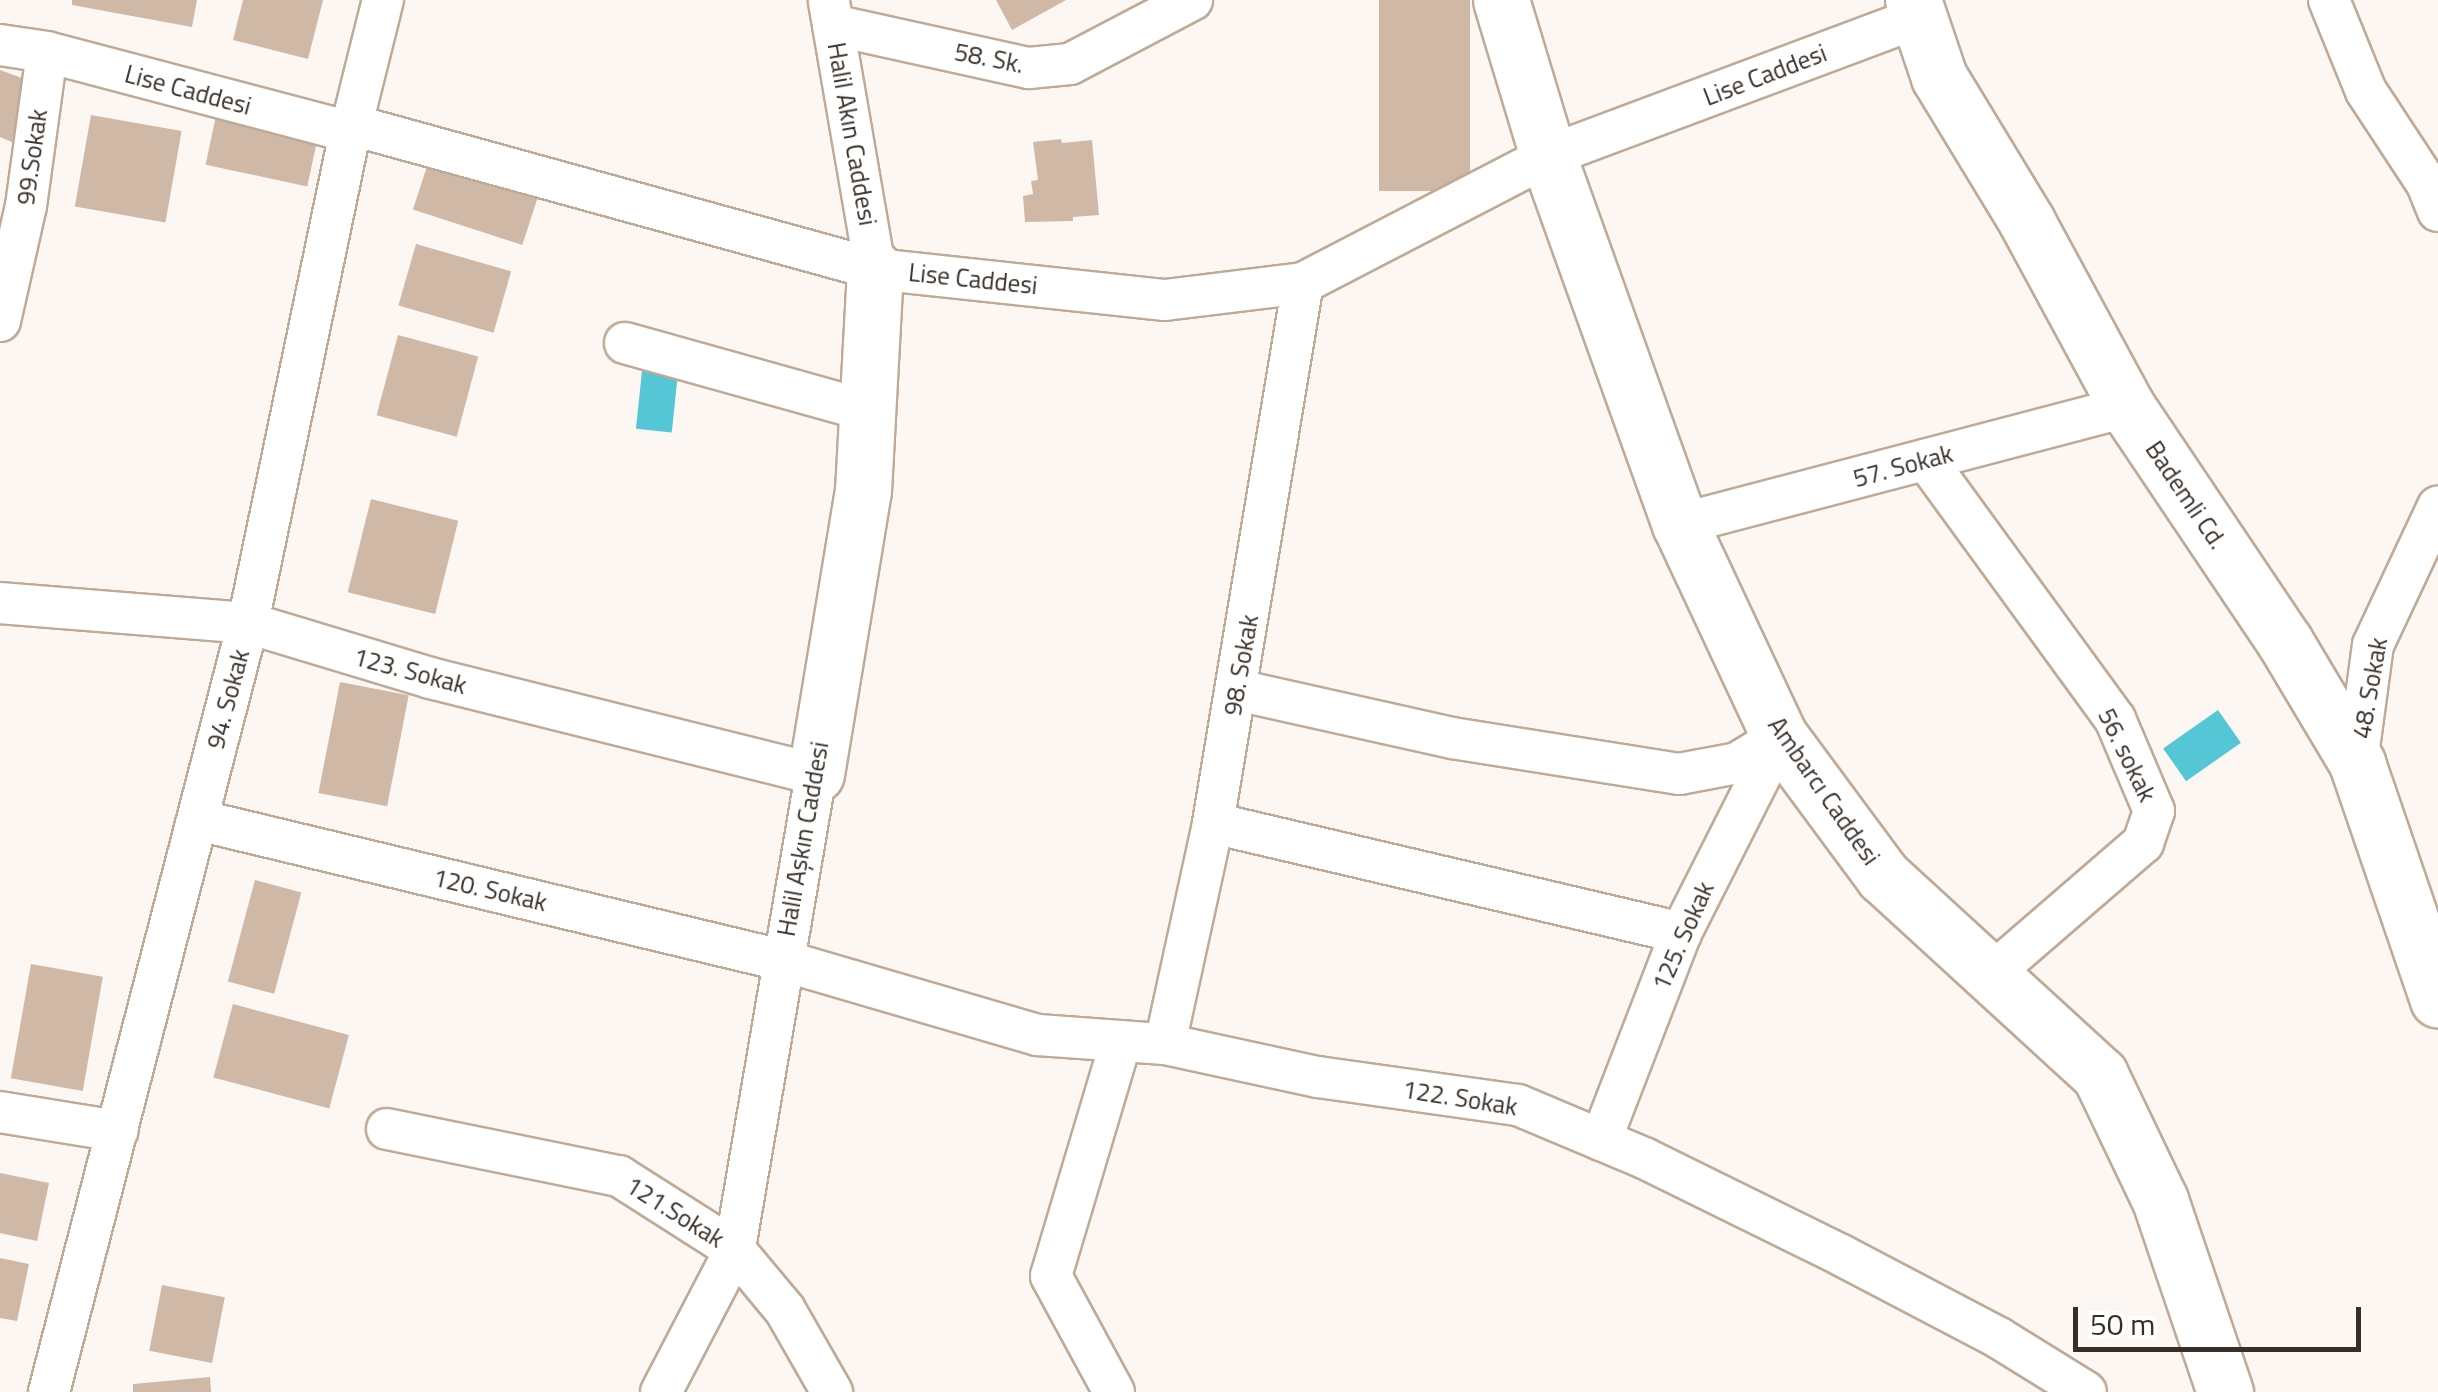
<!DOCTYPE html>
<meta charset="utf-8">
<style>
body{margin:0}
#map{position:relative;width:2438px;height:1392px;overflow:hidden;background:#fcf7f3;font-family:"Titillium Web",sans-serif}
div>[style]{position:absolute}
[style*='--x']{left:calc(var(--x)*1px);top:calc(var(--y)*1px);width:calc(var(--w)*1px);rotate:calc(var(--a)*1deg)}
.water>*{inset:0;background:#55c6d5;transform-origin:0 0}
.building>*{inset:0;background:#cfb9a6;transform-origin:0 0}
.roads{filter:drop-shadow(2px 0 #beaa96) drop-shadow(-2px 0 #beaa96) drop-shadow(0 2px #beaa96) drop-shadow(0 -2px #beaa96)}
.street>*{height:40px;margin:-20px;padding:0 20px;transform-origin:20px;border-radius:20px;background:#fff}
.secondary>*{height:55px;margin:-27.5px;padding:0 27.5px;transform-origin:27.5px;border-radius:27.5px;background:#fff}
span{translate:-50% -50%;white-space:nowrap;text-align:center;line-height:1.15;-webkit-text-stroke:8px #fff;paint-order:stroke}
.street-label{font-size:25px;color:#372f27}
.scale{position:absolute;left:2073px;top:1307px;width:288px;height:45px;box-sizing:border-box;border:5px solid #372f27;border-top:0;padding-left:12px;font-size:30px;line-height:35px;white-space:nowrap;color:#372f27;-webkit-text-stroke:8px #fff;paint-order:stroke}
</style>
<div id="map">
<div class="water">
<i style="left:642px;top:371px;width:36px;height:58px;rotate:6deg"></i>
<i style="left:2218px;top:710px;width:40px;height:67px;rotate:55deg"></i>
</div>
<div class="building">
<i style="clip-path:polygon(72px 0,197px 0,192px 27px,72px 5px)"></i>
<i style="clip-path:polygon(243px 0,323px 0,308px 59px,233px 40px)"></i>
<i style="clip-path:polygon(996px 0,1066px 0,1012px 30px)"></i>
<i style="left:1379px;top:0;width:91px;height:191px"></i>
<i style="clip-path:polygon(0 70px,33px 82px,12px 142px,0 137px)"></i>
<i style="left:217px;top:111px;width:104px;height:55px;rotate:12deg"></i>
<i style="left:91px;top:115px;width:92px;height:93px;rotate:10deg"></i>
<i style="clip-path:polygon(1061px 139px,1062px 143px,1092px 140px,1099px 215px,1073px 217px,1073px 221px,1025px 222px,1023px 196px,1033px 194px,1031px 181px,1038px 180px,1033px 142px)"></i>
<i style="left:429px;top:160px;width:115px;height:52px;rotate:18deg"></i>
<i style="left:416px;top:244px;width:99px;height:64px;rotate:16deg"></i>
<i style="left:398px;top:335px;width:83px;height:83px;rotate:15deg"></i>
<i style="left:371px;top:499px;width:90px;height:96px;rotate:14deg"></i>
<i style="left:340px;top:682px;width:70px;height:113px;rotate:11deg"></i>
<i style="left:255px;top:880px;width:48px;height:105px;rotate:15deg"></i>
<i style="left:31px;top:964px;width:73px;height:116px;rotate:10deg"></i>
<i style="left:233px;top:1004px;width:120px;height:76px;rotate:15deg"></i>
<i style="clip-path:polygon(0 1173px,49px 1183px,37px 1241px,0 1233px)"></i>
<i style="clip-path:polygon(0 1258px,29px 1264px,17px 1321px,0 1318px)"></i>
<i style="left:162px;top:1285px;width:64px;height:67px;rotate:11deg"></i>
<i style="clip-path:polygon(210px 1377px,211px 1392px,133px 1392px,133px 1384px)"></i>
</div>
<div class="roads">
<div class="street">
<i style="--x:2329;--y:0;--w:98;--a:67.9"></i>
<i style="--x:2366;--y:91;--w:111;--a:56.7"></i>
<i style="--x:2427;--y:184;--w:29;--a:68"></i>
<i style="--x:829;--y:2;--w:271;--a:80.2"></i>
<i style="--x:833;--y:25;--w:201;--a:12.4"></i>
<i style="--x:1029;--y:68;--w:41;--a:-5.6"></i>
<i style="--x:1070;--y:64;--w:138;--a:-27.7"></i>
<i style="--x:0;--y:45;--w:48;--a:8.5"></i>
<i style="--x:47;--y:52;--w:313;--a:14.8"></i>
<i style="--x:350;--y:132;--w:17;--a:-10"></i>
<i style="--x:367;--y:129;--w:527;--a:15.41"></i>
<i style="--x:875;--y:269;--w:292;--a:6.1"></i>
<i style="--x:1165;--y:300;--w:139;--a:-7"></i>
<i style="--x:1303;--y:283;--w:276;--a:-27.4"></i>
<i style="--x:1548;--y:156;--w:396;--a:-20.5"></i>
<i style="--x:0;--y:321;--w:118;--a:-77.3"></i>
<i style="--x:26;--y:206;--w:155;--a:-82.2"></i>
<i style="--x:625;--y:343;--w:253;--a:15.6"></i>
<i style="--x:1926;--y:460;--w:321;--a:53.9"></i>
<i style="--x:2115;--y:719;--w:100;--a:67"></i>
<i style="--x:2154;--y:811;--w:34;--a:109"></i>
<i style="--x:2143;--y:843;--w:202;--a:139.2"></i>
<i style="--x:1680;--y:524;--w:462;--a:-14.7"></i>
<i style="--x:0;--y:603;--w:249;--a:4.6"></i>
<i style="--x:248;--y:623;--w:190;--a:16.8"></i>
<i style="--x:430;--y:678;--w:398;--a:14"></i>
<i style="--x:816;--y:774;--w:483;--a:99.7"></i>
<i style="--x:735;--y:1250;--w:160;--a:117.5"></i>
<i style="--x:1237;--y:690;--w:220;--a:12.6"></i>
<i style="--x:1452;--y:738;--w:230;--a:9"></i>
<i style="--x:1679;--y:774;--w:59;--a:-10.7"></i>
<i style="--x:1737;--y:763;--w:50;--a:-31.2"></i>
<i style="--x:2357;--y:763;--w:119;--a:-82.3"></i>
<i style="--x:2373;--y:645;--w:153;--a:-64.9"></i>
<i style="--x:198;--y:820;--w:600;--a:13.5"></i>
<i style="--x:781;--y:960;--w:268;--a:16.3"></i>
<i style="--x:1038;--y:1035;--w:127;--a:4.1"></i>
<i style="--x:1165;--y:1044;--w:157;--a:12.2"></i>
<i style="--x:1318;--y:1077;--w:202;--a:8"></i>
<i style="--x:1518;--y:1105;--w:137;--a:22.8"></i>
<i style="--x:1644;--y:1158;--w:222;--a:26.2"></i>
<i style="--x:1843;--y:1256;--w:176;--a:27.7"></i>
<i style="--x:1999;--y:1338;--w:102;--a:31.8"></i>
<i style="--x:1213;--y:823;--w:481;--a:13.2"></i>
<i style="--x:1165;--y:1044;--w:226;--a:-77.7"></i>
<i style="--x:1213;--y:823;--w:547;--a:-80.54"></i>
<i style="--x:0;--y:1112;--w:119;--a:9.2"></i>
<i style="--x:387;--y:1129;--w:237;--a:11.5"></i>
<i style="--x:619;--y:1176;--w:138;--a:32.5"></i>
<i style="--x:735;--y:1250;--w:78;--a:50.2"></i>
<i style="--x:785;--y:1310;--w:95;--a:60.2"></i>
<i style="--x:1601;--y:1140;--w:222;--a:-68.9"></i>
<i style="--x:1681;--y:933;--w:220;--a:-63.2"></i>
<i style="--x:49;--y:1392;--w:794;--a:-75.49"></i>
<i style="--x:248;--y:623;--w:501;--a:-78.26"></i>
<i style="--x:350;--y:132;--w:136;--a:-76"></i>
<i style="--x:1114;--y:1392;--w:132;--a:-118.5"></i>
<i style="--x:1051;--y:1276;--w:245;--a:-73.4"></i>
</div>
<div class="secondary">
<i style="--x:1501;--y:0;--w:163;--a:73.2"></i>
<i style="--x:1548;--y:156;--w:391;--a:70.3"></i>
<i style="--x:1680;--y:524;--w:235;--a:64.9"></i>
<i style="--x:1780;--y:737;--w:173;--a:53.5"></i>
<i style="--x:1883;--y:876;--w:294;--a:42.5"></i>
<i style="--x:2100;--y:1075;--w:139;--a:64.4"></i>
<i style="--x:2160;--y:1200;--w:203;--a:71.3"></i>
<i style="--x:1913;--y:0;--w:81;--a:71.3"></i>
<i style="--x:1939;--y:77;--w:170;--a:58.7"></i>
<i style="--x:2027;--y:222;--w:210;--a:61.6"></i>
<i style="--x:2127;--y:407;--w:283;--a:56.1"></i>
<i style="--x:2285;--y:642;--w:141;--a:59.2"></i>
<i style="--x:2357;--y:763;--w:250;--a:71.1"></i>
<i style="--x:816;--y:774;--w:287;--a:-80.6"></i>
<i style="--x:863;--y:491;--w:222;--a:-86.9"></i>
</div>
</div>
<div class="street-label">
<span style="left:989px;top:58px;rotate:11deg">58. Sk.</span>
<span style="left:1765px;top:75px;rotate:-21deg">Lise Caddesi</span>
<span style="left:188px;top:90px;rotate:15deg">Lise Caddesi</span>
<span style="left:852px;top:134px;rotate:80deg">Halil Akın Caddesi</span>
<span style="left:32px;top:157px;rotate:-82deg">99.Sokak</span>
<span style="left:973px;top:279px;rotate:6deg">Lise Caddesi</span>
<span style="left:1903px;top:466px;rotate:-15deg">57. Sokak</span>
<span style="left:2186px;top:495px;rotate:56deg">Bademli Cd.</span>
<span style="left:1241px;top:665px;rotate:-80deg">98. Sokak</span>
<span style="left:410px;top:671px;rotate:15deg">123. Sokak</span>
<span style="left:2370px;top:688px;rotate:-80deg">48. Sokak</span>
<span style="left:228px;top:699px;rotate:-75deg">94. Sokak</span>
<span style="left:2127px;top:755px;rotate:64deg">56. sokak</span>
<span style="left:1824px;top:791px;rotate:55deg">Ambarcı Caddesi</span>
<span style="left:803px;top:839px;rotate:-80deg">Halil Aşkın Caddesi</span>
<span style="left:490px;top:890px;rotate:13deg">120. Sokak</span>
<span style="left:1683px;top:936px;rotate:-66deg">125. Sokak</span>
<span style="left:1460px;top:1098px;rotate:9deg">122. Sokak</span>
<span style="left:675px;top:1212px;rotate:32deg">121.Sokak</span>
</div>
<div class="scale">50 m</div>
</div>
